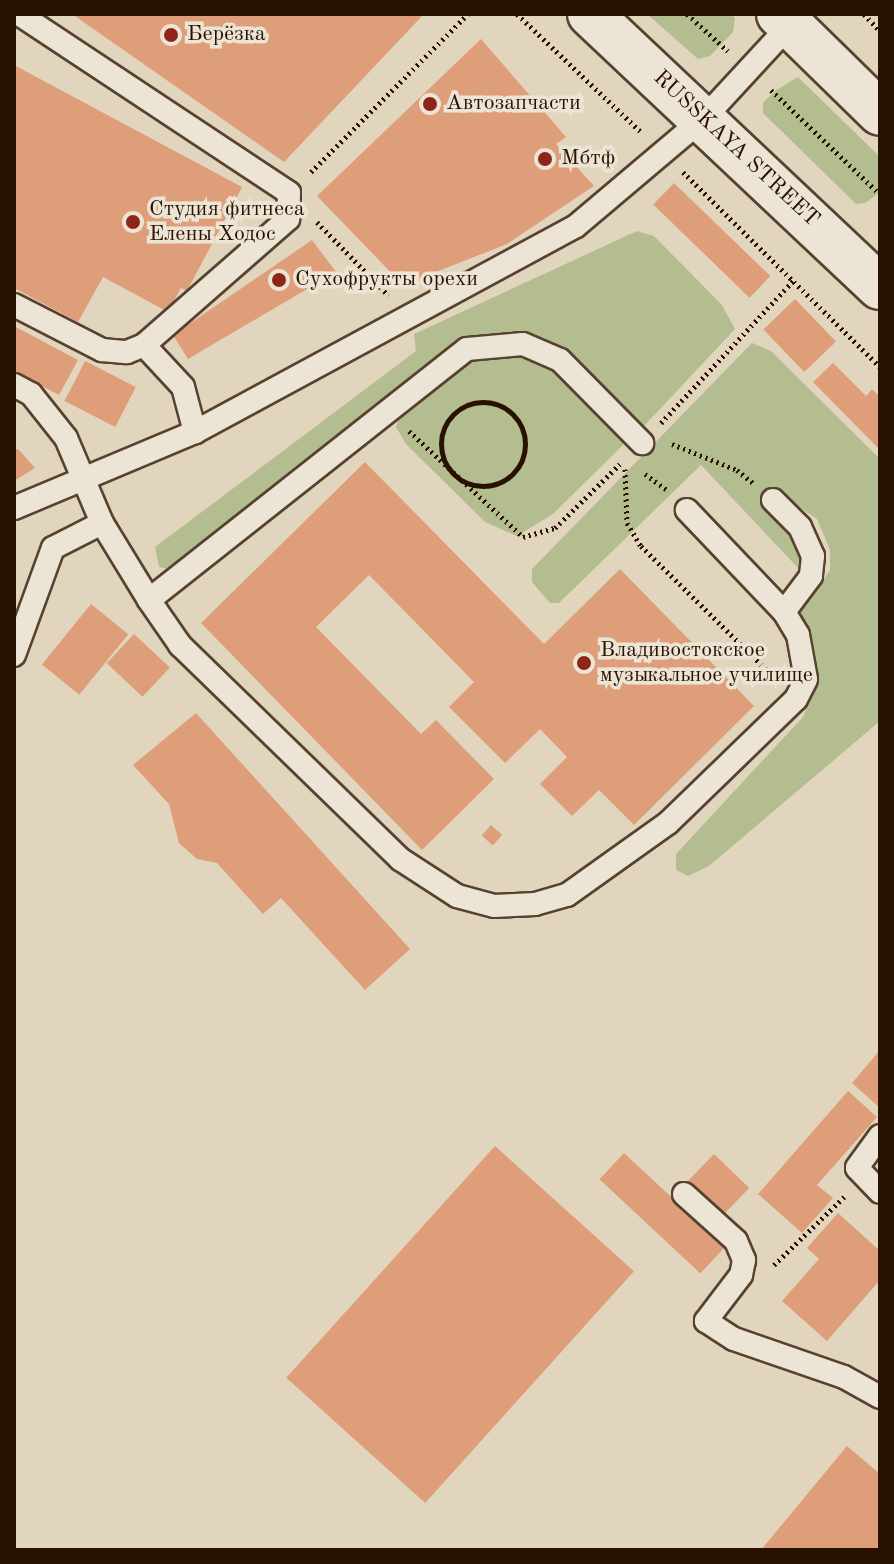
<!DOCTYPE html>
<meta charset="utf-8">
<style>
body{margin:0}
#map{position:relative;width:894px;height:1564px;overflow:hidden;background:#e1d5bd;font-family:"Old Standard TT",serif}
div>[style]{position:absolute}
[style*='--x']{left:calc(var(--x)*1px);top:calc(var(--y)*1px);width:calc(var(--w)*1px);rotate:calc(var(--a)*1deg)}
.green>*{inset:0;background:#b3bd90}
.building>*{inset:0;background:#df9e7a;transform-origin:0 0}
.path>*{height:5px;margin-top:-2.5px;transform-origin:0;background:repeating-linear-gradient(90deg,#291100 0 2px,transparent 0 6px)}
.path>.ring{margin:-2.5px;padding:0;box-sizing:content-box;background:none;border:5px solid #291100;border-radius:50%}
.roads{filter:drop-shadow(2px 0 #57422f) drop-shadow(-2px 0 #57422f) drop-shadow(0 2px #57422f) drop-shadow(0 -2px #57422f)}
.service>*{height:22px;margin:-11px;padding:0 11px;transform-origin:11px;border-radius:11px;background:#ece4d4}
.secondary>*{height:44px;margin:-22px;padding:0 22px;transform-origin:22px;border-radius:22px;background:#ece4d4}
.dots>*{width:22px;height:22px;translate:-50% -50%;box-sizing:border-box;border:4px solid #ece4d4;border-radius:50%}
span{translate:-50% -50%;white-space:nowrap;text-align:center;line-height:1.15;-webkit-text-stroke:7px #ece4d4;paint-order:stroke}
.poi-label{font-size:22px;color:#291100}
.left{translate:0 -50%;text-align:left}
.street-label{font-size:22px;color:#291100}
.frame{position:absolute;inset:0;border:16px solid #291100;pointer-events:none}
</style>
<div id="map">
<div class="green">
<i style="clip-path:polygon(647px 14px,730px 14px,735px 18px,733px 32px,710px 56px,698px 59px)"></i>
<i style="clip-path:polygon(798px 77px,880px 157px,880px 192px,865px 203px,856px 204px,763px 113px,763px 103px,775px 91px)"></i>
<i style="clip-path:polygon(637px 231px,654px 236px,722px 305px,735px 329px,644px 426px,564px 353px,465px 341px,440px 355px,173px 570px,159px 567px,155px 547px,416px 351px,414px 334px)"></i>
<i style="clip-path:polygon(752px 343px,771px 351px,880px 459px,880px 721px,709px 866px,688px 876px,676px 870px,676px 854px,803px 717px,815px 689px,801px 611px,830px 570px,830px 550px,817px 519px,778px 493px,807px 555px,801px 571px,701px 465px,559px 603px,550px 603px,532px 582px,532px 569px)"></i>
<i style="clip-path:polygon(520px 354px,553px 367px,622px 435px,623px 445px,553px 514px,517px 536px,485px 522px,406px 444px,396px 427px,400px 416px,470px 357px)"></i>
</div>
<div class="building">
<i style="clip-path:polygon(72px 14px,424px 14px,284px 162px)"></i>
<i style="clip-path:polygon(481px 39px,566px 137px,556px 144px,594px 186px,507px 244px,403px 285px,317px 196px)"></i>
<i style="clip-path:polygon(14px 65px,242px 187px,187px 291px,181px 288px,168px 312px,103px 277px,78px 322px,14px 288px)"></i>
<i style="left:674px;top:183px;width:134px;height:30px;rotate:44deg"></i>
<i style="clip-path:polygon(312px 240px,336px 272px,188px 359px,173px 335px)"></i>
<i style="left:795px;top:299px;width:59px;height:44px;rotate:46deg"></i>
<i style="clip-path:polygon(14px 326px,78px 360px,59px 395px,14px 371px)"></i>
<i style="left:85px;top:361px;width:57px;height:45px;rotate:27deg"></i>
<i style="clip-path:polygon(833px 363px,866px 396px,872px 389px,880px 397px,880px 450px,813px 382px)"></i>
<i style="clip-path:polygon(18px 449px,35px 468px,14px 481px,14px 450px)"></i>
<i style="clip-path:polygon(365px 462px,544px 644px,620px 569px,754px 706px,634px 825px,599px 790px,572px 816px,540px 784px,567px 757px,540px 729px,505px 763px,449px 707px,474px 682px,369px 575px,316px 627px,421px 734px,436px 720px,494px 779px,422px 850px,201px 623px)"></i>
<i style="left:91px;top:604px;width:48px;height:78px;rotate:39deg"></i>
<i style="left:134px;top:634px;width:49px;height:40px;rotate:43deg"></i>
<i style="clip-path:polygon(196px 713px,410px 949px,365px 990px,281px 898px,263px 914px,217px 863px,197px 859px,179px 843px,169px 804px,133px 765px)"></i>
<i style="left:491px;top:825px;width:15px;height:14px;rotate:42deg"></i>
<i style="clip-path:polygon(880px 1050px,880px 1108px,852px 1083px)"></i>
<i style="clip-path:polygon(848px 1091px,877px 1117px,817px 1185px,833px 1198px,802px 1233px,758px 1194px)"></i>
<i style="left:495px;top:1146px;width:187px;height:312px;rotate:42deg"></i>
<i style="left:624px;top:1153px;width:138px;height:36px;rotate:43deg"></i>
<i style="left:714px;top:1154px;width:49px;height:42px;rotate:44deg"></i>
<i style="clip-path:polygon(838px 1213px,880px 1251px,880px 1280px,827px 1341px,782px 1301px,819px 1259px,807px 1248px)"></i>
<i style="clip-path:polygon(847px 1446px,880px 1474px,880px 1550px,761px 1550px)"></i>
</div>
<div class="path">
<i style="--x:517;--y:14;--w:171;--a:43.6"></i>
<i style="--x:687;--y:14;--w:55;--a:42.1"></i>
<i style="--x:864;--y:14;--w:23;--a:47"></i>
<i style="--x:771;--y:90;--w:151;--a:43.7"></i>
<i style="--x:311;--y:172;--w:223;--a:-45.2"></i>
<i style="--x:683;--y:172;--w:277;--a:44.7"></i>
<i style="--x:317;--y:222;--w:102;--a:45.8"></i>
<i class="ring" style="left:441px;top:402px;width:79px;height:79px"></i>
<i style="--x:661;--y:423;--w:195;--a:-47.1"></i>
<i style="--x:409;--y:431;--w:156;--a:42.9"></i>
<i style="--x:523;--y:537;--w:33;--a:-16"></i>
<i style="--x:555;--y:528;--w:91;--a:-44.6"></i>
<i style="--x:672;--y:444;--w:70;--a:21.8"></i>
<i style="--x:737;--y:470;--w:21;--a:39"></i>
<i style="--x:625;--y:469;--w:54;--a:87.9"></i>
<i style="--x:627;--y:523;--w:27;--a:59"></i>
<i style="--x:641;--y:546;--w:185;--a:44.6"></i>
<i style="--x:645;--y:474;--w:26;--a:36"></i>
<i style="--x:774;--y:1265;--w:98;--a:-44.2"></i>
</div>
<div class="roads">
<div class="service">
<i style="--x:19;--y:14;--w:324;--a:33.5"></i>
<i style="--x:289;--y:193;--w:26;--a:92"></i>
<i style="--x:288;--y:219;--w:191;--a:138.8"></i>
<i style="--x:14;--y:305;--w:99;--a:27.1"></i>
<i style="--x:102;--y:350;--w:25;--a:5"></i>
<i style="--x:127;--y:352;--w:18;--a:-22"></i>
<i style="--x:144;--y:345;--w:57;--a:47.1"></i>
<i style="--x:183;--y:387;--w:47;--a:75.1"></i>
<i style="--x:14;--y:385;--w:19;--a:28"></i>
<i style="--x:31;--y:394;--w:56;--a:51.5"></i>
<i style="--x:66;--y:438;--w:92;--a:67"></i>
<i style="--x:102;--y:523;--w:90;--a:58.6"></i>
<i style="--x:149;--y:600;--w:405;--a:-38.3"></i>
<i style="--x:467;--y:349;--w:56;--a:-5.1"></i>
<i style="--x:523;--y:344;--w:40;--a:23.4"></i>
<i style="--x:560;--y:360;--w:117;--a:45.3"></i>
<i style="--x:773;--y:500;--w:38;--a:45"></i>
<i style="--x:800;--y:527;--w:32;--a:66"></i>
<i style="--x:813;--y:556;--w:20;--a:96"></i>
<i style="--x:811;--y:576;--w:45;--a:126.9"></i>
<i style="--x:14;--y:508;--w:196;--a:-22.8"></i>
<i style="--x:195;--y:432;--w:433;--a:-28.4"></i>
<i style="--x:576;--y:226;--w:169;--a:-40.2"></i>
<i style="--x:705;--y:117;--w:125;--a:-47.3"></i>
<i style="--x:149;--y:600;--w:55;--a:55.4"></i>
<i style="--x:180;--y:645;--w:307;--a:44.2"></i>
<i style="--x:400;--y:859;--w:68;--a:33"></i>
<i style="--x:457;--y:896;--w:38;--a:15"></i>
<i style="--x:494;--y:906;--w:41;--a:-2.8"></i>
<i style="--x:535;--y:904;--w:33;--a:-16"></i>
<i style="--x:567;--y:895;--w:124;--a:-35.5"></i>
<i style="--x:668;--y:823;--w:178;--a:-44.1"></i>
<i style="--x:796;--y:699;--w:22;--a:-63"></i>
<i style="--x:806;--y:679;--w:45;--a:-100.3"></i>
<i style="--x:798;--y:635;--w:27;--a:-121"></i>
<i style="--x:784;--y:612;--w:141;--a:-133.6"></i>
<i style="--x:14;--y:655;--w:114;--a:-70"></i>
<i style="--x:53;--y:548;--w:55;--a:-27"></i>
<i style="--x:880;--y:1136;--w:39;--a:126"></i>
<i style="--x:857;--y:1168;--w:33;--a:46"></i>
<i style="--x:684;--y:1194;--w:70;--a:42.1"></i>
<i style="--x:736;--y:1241;--w:21;--a:67"></i>
<i style="--x:744;--y:1260;--w:15;--a:101"></i>
<i style="--x:741;--y:1275;--w:58;--a:127.3"></i>
<i style="--x:706;--y:1321;--w:33;--a:33"></i>
<i style="--x:734;--y:1339;--w:116;--a:19.1"></i>
<i style="--x:844;--y:1377;--w:41;--a:29.1"></i>
</div>
<div class="secondary">
<i style="--x:590;--y:14;--w:398;--a:43.3"></i>
<i style="--x:779;--y:14;--w:141;--a:44.4"></i>
</div>
</div>
<div class="dots">
<i style="left:171px;top:35px;background:#8f2418"></i>
<i style="left:430px;top:104px;background:#8f2418"></i>
<i style="left:545px;top:159px;background:#8f2418"></i>
<i style="left:133px;top:222px;background:#8f2418"></i>
<i style="left:279px;top:280px;background:#8f2418"></i>
<i style="left:584px;top:663px;background:#8f2418"></i>
</div>
<div class="poi-label">
<span class="left" style="left:187px;top:35px">Берёзка</span>
<span class="left" style="left:446px;top:104px">Автозапчасти</span>
<span class="left" style="left:561px;top:159px">Мбтф</span>
<span class="left" style="left:149px;top:222px">Студия фитнеса<br>Елены Ходос</span>
<span class="left" style="left:295px;top:280px">Сухофрукты орехи</span>
<span class="left" style="left:600px;top:663px">Владивостокское<br>музыкальное училище</span>
</div>
<div class="street-label">
<span style="left:736px;top:149px;rotate:43deg">RUSSKAYA STREET</span>
</div>
<div class="frame"></div>
</div>
